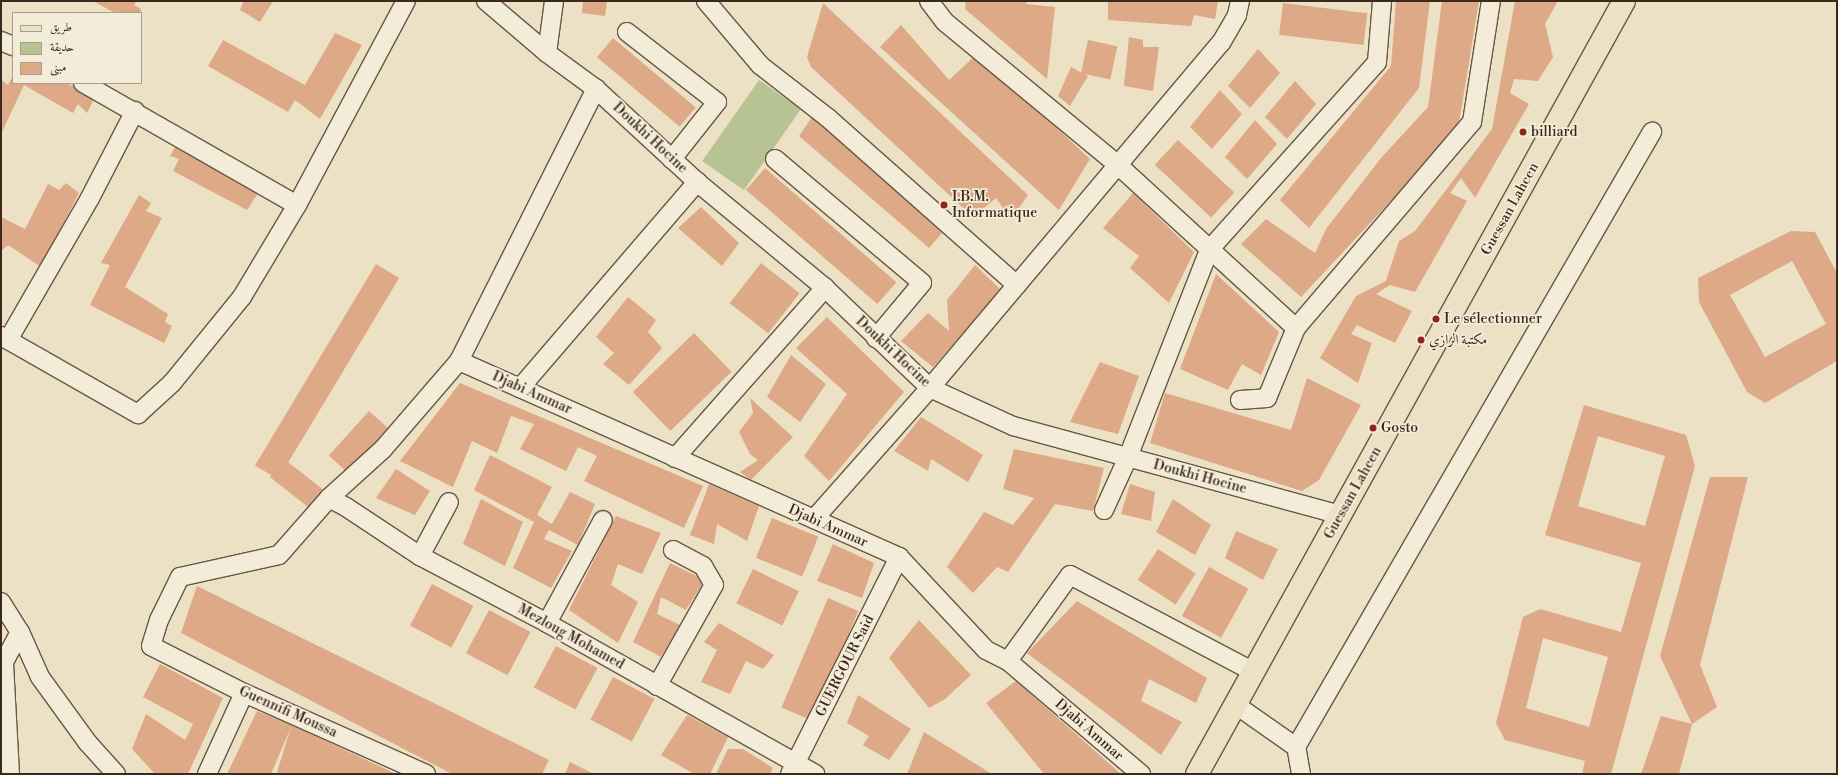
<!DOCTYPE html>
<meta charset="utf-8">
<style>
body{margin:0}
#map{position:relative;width:1838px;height:775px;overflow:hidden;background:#ece1c4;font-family:"Libre Bodoni",Amiri,serif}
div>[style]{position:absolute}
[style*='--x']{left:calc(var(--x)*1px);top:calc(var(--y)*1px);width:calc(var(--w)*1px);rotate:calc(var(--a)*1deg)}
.green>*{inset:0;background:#b8c394;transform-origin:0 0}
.building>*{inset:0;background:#dda986;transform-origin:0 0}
.roads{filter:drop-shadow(1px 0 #685745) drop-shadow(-1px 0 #685745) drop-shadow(0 1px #685745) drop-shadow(0 -1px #685745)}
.minor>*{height:18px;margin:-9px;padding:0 9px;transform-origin:9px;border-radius:9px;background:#f3ecd9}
.major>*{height:22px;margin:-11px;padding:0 11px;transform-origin:11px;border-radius:11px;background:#ece1c4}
.dots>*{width:11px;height:11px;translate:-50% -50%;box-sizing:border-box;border:2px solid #f3ecd9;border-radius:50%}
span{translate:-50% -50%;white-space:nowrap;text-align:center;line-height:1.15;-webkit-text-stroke:3.5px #f3ecd9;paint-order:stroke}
.poi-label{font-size:14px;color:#3c291b}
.left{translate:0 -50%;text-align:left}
.street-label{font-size:14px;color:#3c291b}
.frame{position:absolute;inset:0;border:2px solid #3c291b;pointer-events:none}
.legend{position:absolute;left:12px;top:12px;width:130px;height:72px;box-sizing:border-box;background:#f3ecd9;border:1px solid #aa9e8d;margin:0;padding:5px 7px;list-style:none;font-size:12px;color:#3c291b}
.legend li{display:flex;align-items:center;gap:8px;height:20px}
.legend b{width:20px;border:1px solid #aa9e8d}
</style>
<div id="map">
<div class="green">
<i style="left:759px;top:80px;width:51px;height:99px;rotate:35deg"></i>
</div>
<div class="building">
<i style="clip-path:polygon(93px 1px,137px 1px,134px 5px,141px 9px,140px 13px,115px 13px)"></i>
<i style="clip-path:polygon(244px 1px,273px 1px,260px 22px,240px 10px)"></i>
<i style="clip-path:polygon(583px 1px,607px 1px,605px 16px,582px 13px)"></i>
<i style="clip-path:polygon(966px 1px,1027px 1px,1026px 4px,1055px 7px,1047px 79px,965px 9px)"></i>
<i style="clip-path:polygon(1108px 1px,1218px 1px,1215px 19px,1194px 15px,1191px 26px,1108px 20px)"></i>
<i style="clip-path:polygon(1396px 1px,1430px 1px,1419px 88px,1309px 228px,1280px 200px,1391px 66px)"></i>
<i style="clip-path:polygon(1442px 1px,1479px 1px,1458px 129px,1301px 297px,1241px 244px,1266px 219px,1315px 253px,1326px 229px,1381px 158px,1428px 107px)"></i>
<i style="clip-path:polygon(1515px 1px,1558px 1px,1545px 24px,1553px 57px,1538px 81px,1514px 79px,1510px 93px,1529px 104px,1475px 198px,1461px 178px,1450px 193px,1467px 201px,1415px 292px,1390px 285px,1376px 294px,1412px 311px,1395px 343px,1357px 325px,1351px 334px,1372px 343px,1358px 383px,1320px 358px,1356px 296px,1386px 281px,1399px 241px,1415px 231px,1492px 129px)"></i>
<i style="clip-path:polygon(823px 3px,1028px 195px,1011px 219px,996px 198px,973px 217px,811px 67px,807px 57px)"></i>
<i style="left:1283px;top:3px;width:85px;height:32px;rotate:7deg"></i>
<i style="clip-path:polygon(901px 25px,949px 80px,977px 54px,1090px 159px,1059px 210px,880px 47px)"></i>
<i style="clip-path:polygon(335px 33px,362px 45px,320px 119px,295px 100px,288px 112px,208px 66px,223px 40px,305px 85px)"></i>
<i style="clip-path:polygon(1129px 37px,1143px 40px,1143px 47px,1159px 47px,1153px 91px,1124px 86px)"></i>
<i style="left:613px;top:38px;width:108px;height:25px;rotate:40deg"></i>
<i style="left:1088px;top:40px;width:30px;height:34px;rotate:12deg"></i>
<i style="clip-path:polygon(1258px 49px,1280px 73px,1250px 108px,1228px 86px)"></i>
<i style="clip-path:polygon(1071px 67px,1088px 76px,1070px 106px,1058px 96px)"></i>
<i style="clip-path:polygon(13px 76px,13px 83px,67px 83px,94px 99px,87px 113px,78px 104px,73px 113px,24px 85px,1px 134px,1px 80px,8px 85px)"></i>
<i style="clip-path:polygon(1295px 81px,1316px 104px,1287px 139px,1265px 117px)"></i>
<i style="clip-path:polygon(1220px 90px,1242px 114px,1212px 149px,1190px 127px)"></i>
<i style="clip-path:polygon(814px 114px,943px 232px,929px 248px,799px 136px)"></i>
<i style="clip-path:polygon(1255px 120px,1277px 144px,1247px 179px,1225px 157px)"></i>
<i style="clip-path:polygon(179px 140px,260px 190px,247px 210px,173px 171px,179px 159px,170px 156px)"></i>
<i style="left:1178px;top:140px;width:77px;height:34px;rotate:43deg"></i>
<i style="left:765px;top:168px;width:174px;height:29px;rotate:41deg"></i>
<i style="clip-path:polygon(66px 183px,79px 193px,41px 267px,8px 245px,1px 251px,1px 217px,25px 229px,48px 184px,59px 190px)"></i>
<i style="clip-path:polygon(1133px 193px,1194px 252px,1169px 303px,1130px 268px,1139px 256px,1103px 228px)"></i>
<i style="clip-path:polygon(139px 195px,151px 203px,146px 211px,162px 218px,125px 287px,168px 314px,165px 322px,172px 326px,164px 343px,90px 305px,110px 265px,101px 263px)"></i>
<i style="clip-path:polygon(701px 207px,739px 243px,722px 266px,678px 228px)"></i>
<i style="clip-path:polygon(evenodd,1791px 231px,1815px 232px,1837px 273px,1837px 361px,1765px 403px,1747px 392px,1699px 302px,1698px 278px,1791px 231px,1792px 261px,1826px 324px,1765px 357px,1730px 295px,1792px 261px)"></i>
<i style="left:761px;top:263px;width:49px;height:51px;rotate:38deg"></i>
<i style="left:376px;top:264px;width:27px;height:235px;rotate:31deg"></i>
<i style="clip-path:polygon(975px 265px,1001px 290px,933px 367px,901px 341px,928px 313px,949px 331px,947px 300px)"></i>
<i style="clip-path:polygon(1216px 274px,1279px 332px,1261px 375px,1242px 364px,1228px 390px,1180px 369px)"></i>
<i style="clip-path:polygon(628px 297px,656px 320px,648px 332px,662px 348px,629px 385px,603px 364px,614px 353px,596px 337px)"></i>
<i style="clip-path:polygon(827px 317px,904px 392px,829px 481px,804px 456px,847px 394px,796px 348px)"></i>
<i style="left:694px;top:333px;width:54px;height:85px;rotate:46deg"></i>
<i style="clip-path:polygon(791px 355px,826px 384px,800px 422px,767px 397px)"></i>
<i style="clip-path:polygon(1100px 362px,1139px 376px,1118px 434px,1070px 422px)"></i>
<i style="clip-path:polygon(1307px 378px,1361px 405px,1319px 480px,1302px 491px,1150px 443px,1165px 393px,1291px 430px)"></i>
<i style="clip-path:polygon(460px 383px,703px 486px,684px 528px,584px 481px,597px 456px,578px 447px,566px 471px,520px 449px,534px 424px,511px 416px,497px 453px,472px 441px,453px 487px,400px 461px)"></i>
<i style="clip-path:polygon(750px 398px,793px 437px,751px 480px,740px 472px,758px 460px,750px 454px,739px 432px,753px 413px)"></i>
<i style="clip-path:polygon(evenodd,1584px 405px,1686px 435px,1695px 466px,1611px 774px,1582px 774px,1585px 761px,1505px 740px,1496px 723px,1523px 617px,1540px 609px,1621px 632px,1641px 563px,1545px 535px,1584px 405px,1598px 436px,1665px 456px,1645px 526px,1578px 506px,1598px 436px,1584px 405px,1543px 638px,1608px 657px,1589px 727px,1526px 708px,1543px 638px)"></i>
<i style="left:369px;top:411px;width:30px;height:60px;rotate:42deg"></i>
<i style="clip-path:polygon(921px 417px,983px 455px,968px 482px,931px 459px,928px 471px,894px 451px)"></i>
<i style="clip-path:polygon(1014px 449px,1104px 468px,1093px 511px,1055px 504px,1008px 572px,997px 567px,973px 593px,947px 567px,984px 512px,1013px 525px,1034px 498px,1003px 489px)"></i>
<i style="clip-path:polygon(490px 455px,552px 487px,537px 515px,552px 524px,570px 492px,595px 504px,578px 545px,549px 530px,544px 539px,572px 551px,551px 588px,513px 568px,534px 522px,474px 490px)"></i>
<i style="left:284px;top:459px;width:54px;height:23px;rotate:38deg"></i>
<i style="clip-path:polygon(396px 469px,430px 491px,415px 515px,376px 498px)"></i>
<i style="clip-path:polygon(1710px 477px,1748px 477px,1700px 665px,1717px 707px,1692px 724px,1660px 656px)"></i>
<i style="clip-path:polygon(709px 484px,759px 506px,747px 541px,717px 524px,714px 544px,690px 535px)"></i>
<i style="clip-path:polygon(1130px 484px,1155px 492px,1151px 521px,1121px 514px)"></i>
<i style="clip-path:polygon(481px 499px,523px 522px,505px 566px,463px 544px)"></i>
<i style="clip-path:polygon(1173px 499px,1211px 525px,1195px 555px,1156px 532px)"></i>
<i style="clip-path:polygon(616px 516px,661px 533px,642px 574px,618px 564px,611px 585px,638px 602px,618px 643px,569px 610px)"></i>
<i style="left:772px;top:518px;width:50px;height:43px;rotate:22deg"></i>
<i style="clip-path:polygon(1236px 531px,1278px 549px,1263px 580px,1225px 558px)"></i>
<i style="clip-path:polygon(833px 544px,874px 563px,862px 598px,817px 581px)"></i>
<i style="left:1158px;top:549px;width:45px;height:37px;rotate:33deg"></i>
<i style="clip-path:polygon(670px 563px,705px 580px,686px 610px,661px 597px,657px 614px,680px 625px,661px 657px,633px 642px)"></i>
<i style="left:1209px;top:567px;width:45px;height:56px;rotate:29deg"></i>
<i style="left:753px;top:569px;width:51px;height:38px;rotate:26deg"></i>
<i style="left:432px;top:584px;width:47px;height:47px;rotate:28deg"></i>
<i style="clip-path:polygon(197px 586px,549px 760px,542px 774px,452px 774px,181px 633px)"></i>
<i style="left:828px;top:598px;width:33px;height:119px;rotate:23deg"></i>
<i style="clip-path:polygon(1077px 601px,1207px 678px,1196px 703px,1149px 679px,1141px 701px,1182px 722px,1161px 755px,1027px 653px)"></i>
<i style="left:489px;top:610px;width:47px;height:49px;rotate:28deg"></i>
<i style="clip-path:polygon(919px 620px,971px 675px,945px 699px,929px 708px,889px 658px)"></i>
<i style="clip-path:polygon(719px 623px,774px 655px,763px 669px,746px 661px,730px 694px,701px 682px,717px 650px,704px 642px)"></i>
<i style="left:556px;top:646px;width:47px;height:47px;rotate:28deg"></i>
<i style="clip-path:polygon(160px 664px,223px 698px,188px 774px,155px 774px,132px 749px,146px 714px,185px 740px,193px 724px,143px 697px)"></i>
<i style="left:613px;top:677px;width:47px;height:48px;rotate:28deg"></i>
<i style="clip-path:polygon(1016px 681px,1121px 774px,1044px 774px,986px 703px)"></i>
<i style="clip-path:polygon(858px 695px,911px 729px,889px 760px,863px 745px,869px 736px,847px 723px)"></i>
<i style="clip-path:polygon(257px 711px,292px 725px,396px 774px,280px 774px,277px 772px,291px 727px,271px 774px,227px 774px)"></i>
<i style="clip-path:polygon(687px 715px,728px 737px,710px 774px,694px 774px,661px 755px)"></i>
<i style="clip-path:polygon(1661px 716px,1692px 724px,1679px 774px,1641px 774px)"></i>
<i style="clip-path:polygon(924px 732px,992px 774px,907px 774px)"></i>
<i style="clip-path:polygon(728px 749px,743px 749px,773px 768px,770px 774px,716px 774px)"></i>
<i style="clip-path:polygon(570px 762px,594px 774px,565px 774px)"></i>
</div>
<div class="roads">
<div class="minor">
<i style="--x:486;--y:1;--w:80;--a:40.4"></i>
<i style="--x:547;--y:53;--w:61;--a:36.3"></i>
<i style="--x:596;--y:89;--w:137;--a:42.6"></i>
<i style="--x:697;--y:182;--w:166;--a:39.6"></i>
<i style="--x:825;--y:288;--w:145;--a:43.6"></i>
<i style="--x:930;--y:388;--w:91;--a:24.6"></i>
<i style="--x:1013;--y:426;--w:340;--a:15.2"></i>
<i style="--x:706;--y:1;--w:84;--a:49.8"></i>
<i style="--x:760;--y:65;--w:86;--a:37.9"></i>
<i style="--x:828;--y:118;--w:252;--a:41.5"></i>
<i style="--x:929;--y:1;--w:26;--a:53"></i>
<i style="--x:945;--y:22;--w:226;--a:39.6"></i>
<i style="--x:1119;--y:166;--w:240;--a:42.5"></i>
<i style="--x:627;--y:32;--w:114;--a:37.9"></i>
<i style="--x:717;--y:102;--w:73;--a:128.3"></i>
<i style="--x:1;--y:41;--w:13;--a:23"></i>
<i style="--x:547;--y:53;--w:52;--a:-82.3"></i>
<i style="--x:83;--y:83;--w:246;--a:29.7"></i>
<i style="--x:775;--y:159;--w:192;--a:40.1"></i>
<i style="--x:922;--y:283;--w:72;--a:129.9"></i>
<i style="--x:1;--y:336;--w:158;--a:29.7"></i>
<i style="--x:138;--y:414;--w:46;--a:-42.4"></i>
<i style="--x:172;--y:383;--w:111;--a:-50.9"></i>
<i style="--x:242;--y:297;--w:107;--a:-59.1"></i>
<i style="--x:297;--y:205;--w:231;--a:-61.9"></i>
<i style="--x:8;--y:340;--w:164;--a:-60"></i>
<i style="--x:90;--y:198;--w:98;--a:-62.7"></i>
<i style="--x:459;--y:361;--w:482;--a:24"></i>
<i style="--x:899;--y:557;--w:127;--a:46.9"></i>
<i style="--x:986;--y:650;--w:25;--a:27"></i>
<i style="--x:1008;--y:661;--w:175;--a:40.4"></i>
<i style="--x:520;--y:388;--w:272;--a:-49.3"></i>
<i style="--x:1240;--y:400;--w:27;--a:-4"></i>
<i style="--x:1267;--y:398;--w:76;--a:-67.5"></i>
<i style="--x:1296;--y:328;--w:271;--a:-49.5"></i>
<i style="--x:1472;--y:122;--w:122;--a:-81.1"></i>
<i style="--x:675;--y:458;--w:227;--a:-48.6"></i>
<i style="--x:329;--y:498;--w:19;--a:28"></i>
<i style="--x:346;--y:507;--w:89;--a:33.5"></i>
<i style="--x:420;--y:556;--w:144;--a:27.8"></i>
<i style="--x:547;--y:623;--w:308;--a:29.4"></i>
<i style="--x:1104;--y:510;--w:58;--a:-65.6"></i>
<i style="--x:1128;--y:457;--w:222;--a:-68.6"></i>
<i style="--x:1209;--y:250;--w:252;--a:-48.2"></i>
<i style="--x:1377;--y:62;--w:61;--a:-85.3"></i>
<i style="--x:814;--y:519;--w:175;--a:-48.5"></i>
<i style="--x:930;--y:388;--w:451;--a:-49.9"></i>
<i style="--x:1221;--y:43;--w:32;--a:-60"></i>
<i style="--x:1237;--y:15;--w:14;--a:-78"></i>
<i style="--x:420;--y:556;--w:61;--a:-61.8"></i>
<i style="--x:1;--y:602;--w:36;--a:58"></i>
<i style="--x:20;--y:632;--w:49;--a:66"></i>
<i style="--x:40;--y:677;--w:82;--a:54"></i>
<i style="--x:88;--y:743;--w:42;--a:47.9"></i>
<i style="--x:547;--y:623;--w:117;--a:-61.5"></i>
<i style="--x:1008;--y:661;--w:106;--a:-54.2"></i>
<i style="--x:1070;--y:575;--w:208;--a:27.8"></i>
<i style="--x:657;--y:686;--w:116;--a:-60.6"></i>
<i style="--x:714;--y:585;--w:22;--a:-120"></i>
<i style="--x:703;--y:566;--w:34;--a:-152"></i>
<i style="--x:1236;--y:705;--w:73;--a:35"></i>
<i style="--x:10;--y:774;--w:112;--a:-93.1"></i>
<i style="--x:4;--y:662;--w:34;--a:-62"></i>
<i style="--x:207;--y:774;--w:89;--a:-65.4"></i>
<i style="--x:426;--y:774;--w:199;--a:-156"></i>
<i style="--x:244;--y:693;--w:104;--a:-153.2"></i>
<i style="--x:151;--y:646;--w:27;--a:-73"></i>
<i style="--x:159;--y:620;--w:48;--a:-64"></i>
<i style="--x:180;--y:577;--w:101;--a:-12.5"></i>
<i style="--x:279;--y:555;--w:76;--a:-48.7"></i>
<i style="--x:329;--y:498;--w:73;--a:-42.2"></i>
<i style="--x:383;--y:449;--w:116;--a:-49.2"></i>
<i style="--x:459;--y:361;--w:305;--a:-63.3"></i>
<i style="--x:790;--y:774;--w:243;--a:-63.3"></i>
<i style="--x:1301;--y:774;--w:27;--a:-100"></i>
<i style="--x:1296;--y:747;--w:711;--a:-59.94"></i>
</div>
<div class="major">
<i style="--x:1197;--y:774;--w:883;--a:-61.08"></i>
</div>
</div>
<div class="dots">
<i style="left:1523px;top:132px;background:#8f2418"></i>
<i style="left:944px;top:205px;background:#8f2418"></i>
<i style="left:1436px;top:319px;background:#8f2418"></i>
<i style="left:1421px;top:340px;background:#8f2418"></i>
<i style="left:1373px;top:428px;background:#8f2418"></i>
</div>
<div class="poi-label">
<span class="left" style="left:1531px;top:132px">billiard</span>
<span class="left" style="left:952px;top:205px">I.B.M.<br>Informatique</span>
<span class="left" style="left:1444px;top:319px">Le sélectionner</span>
<span class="left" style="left:1429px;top:340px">مكتبة الرازي</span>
<span class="left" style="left:1381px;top:428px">Gosto</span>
</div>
<div class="street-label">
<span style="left:650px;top:138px;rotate:43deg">Doukhi Hocine</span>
<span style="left:1510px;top:209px;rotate:-61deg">Guessan Lahcen</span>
<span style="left:893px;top:352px;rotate:43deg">Doukhi Hocine</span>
<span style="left:532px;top:393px;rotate:24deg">Djabi Ammar</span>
<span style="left:1200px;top:477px;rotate:15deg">Doukhi Hocine</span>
<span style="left:1353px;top:493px;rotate:-61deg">Guessan Lahcen</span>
<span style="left:828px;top:526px;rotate:24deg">Djabi Ammar</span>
<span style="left:571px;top:637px;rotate:29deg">Mezloug Mohamed</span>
<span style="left:845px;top:666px;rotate:-63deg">GUERGOUR Said</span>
<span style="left:288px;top:712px;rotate:24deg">Guennifi Moussa</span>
<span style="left:1089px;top:730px;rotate:41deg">Djabi Ammar</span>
</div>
<div class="frame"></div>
<ul class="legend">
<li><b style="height:5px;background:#ece1c4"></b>طريق</li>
<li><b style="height:11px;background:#b8c394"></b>حديقة</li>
<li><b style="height:11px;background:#dda986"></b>مبنى</li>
</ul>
</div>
